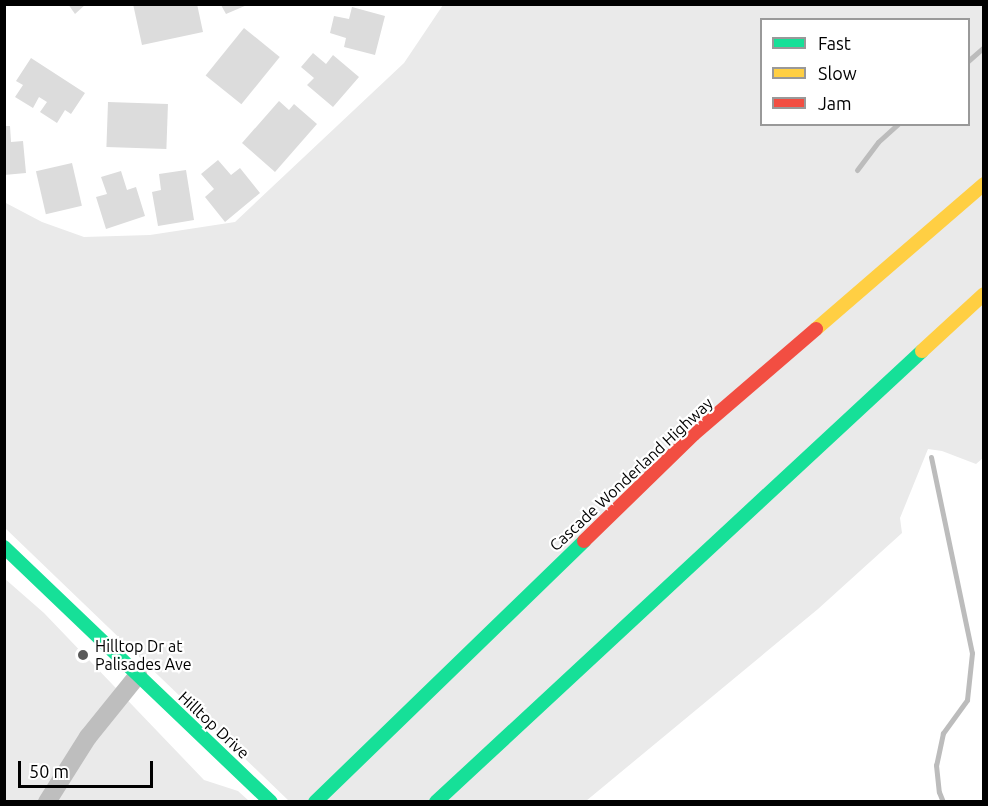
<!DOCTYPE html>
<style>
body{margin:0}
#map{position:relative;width:988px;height:806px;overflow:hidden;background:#fff;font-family:Ubuntu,sans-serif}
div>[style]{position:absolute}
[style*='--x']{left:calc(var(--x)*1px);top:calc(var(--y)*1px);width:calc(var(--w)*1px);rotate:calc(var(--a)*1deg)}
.green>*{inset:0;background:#eaeaea}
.stream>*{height:5px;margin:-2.5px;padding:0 2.5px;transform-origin:2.5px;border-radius:2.5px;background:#bcbcbc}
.building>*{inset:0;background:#dcdcdc;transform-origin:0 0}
.street>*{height:18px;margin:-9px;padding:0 9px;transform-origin:9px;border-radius:9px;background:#bebebe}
.fast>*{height:14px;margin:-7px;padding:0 7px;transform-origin:7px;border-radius:7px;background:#16e098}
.slow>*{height:14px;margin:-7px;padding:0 7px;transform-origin:7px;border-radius:7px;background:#ffcf43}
.jam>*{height:14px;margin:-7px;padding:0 7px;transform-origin:7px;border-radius:7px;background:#f24e42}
.dots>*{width:16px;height:16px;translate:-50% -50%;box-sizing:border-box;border:3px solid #fff;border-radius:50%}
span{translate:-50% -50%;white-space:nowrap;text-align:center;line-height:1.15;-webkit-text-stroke:4.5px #fff;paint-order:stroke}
.street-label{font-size:16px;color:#000}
.poi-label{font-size:16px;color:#000}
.left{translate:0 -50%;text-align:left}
.frame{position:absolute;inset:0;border:6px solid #000;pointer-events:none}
.legend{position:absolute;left:760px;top:18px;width:210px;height:108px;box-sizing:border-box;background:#fff;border:2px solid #999;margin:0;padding:8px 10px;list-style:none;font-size:18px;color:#000}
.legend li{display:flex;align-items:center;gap:12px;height:30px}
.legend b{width:30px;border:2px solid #999}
.scale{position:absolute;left:18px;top:761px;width:135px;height:27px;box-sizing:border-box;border:3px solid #000;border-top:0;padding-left:8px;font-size:18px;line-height:21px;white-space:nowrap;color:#000;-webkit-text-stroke:4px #fff;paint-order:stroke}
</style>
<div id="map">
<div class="green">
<i style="clip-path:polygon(evenodd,443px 5px,983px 5px,983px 458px,976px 464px,942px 451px,928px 449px,900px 518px,902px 533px,818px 609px,586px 801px,289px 801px,5px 528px,4px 202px,42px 222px,84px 237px,150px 235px,235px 222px,404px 63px,443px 5px,762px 20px,968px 20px,968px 124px,762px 124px,762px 20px)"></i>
<i style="clip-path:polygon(4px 578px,44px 613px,204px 780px,238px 791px,249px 801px,5px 801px)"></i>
</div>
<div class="stream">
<i style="--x:968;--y:61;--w:21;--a:-41"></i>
<i style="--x:857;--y:170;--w:35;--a:-53"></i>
<i style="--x:878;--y:142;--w:27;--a:-42"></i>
<i style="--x:931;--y:457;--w:200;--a:78.2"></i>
<i style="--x:972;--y:653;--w:47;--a:96.1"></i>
<i style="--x:967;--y:700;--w:41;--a:126"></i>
<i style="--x:943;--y:733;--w:33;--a:102"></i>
<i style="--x:936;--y:765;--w:27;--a:84"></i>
<i style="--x:939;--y:792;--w:11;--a:68"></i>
</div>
<div class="building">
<i style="clip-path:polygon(68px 4px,86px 4px,75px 14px)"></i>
<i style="clip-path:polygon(133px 4px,197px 4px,203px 32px,142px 45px)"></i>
<i style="clip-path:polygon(221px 5px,247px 5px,226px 14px)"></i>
<i style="clip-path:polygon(352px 7px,385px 16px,375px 55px,344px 47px,346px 38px,330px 33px,334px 16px,349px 19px)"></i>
<i style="left:244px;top:28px;width:46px;height:61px;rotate:39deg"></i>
<i style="clip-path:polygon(313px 53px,326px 64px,333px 55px,359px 77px,333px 107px,307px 85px,314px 78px,301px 67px)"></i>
<i style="clip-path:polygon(31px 58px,85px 93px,71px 114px,65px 110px,57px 123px,40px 112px,47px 102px,39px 97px,33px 108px,15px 97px,23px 85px,16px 81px)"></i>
<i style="clip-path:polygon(279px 101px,289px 110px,294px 104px,317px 124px,275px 172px,242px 143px)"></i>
<i style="left:108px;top:102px;width:60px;height:45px;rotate:2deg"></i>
<i style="clip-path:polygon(4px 126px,10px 126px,11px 142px,23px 141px,26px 173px,4px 175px)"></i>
<i style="clip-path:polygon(218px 160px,231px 175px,240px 168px,260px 193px,225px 222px,205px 197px,214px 189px,201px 174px)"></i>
<i style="left:72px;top:163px;width:44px;height:37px;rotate:77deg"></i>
<i style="clip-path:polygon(186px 170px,194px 220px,158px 226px,152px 192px,161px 190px,159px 174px)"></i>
<i style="clip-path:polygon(121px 171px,127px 190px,136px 187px,145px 216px,106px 229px,96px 197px,107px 194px,101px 177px)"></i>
</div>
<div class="street">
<i style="--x:47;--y:802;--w:77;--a:-57.8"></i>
<i style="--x:88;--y:737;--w:80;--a:-51.1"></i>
</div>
<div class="fast">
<i style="--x:4;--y:547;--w:369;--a:43.7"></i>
<i style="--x:315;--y:802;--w:375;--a:-44.1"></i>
<i style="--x:436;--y:802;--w:663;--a:-42.86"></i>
</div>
<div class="slow">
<i style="--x:816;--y:329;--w:222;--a:-40.8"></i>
<i style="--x:922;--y:351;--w:84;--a:-42.6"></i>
</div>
<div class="jam">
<i style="--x:584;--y:541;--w:153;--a:-44.2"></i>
<i style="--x:694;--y:434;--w:161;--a:-40.7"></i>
</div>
<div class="dots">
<i style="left:83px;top:655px;background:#595959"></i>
</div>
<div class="street-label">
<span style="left:631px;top:474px;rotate:-43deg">Cascade Wonderland Highway</span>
<span style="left:214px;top:725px;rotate:43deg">Hilltop Drive</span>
</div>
<div class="poi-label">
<span class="left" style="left:95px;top:655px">Hilltop Dr at<br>Palisades Ave</span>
</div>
<div class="frame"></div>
<ul class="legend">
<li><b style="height:8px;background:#16e098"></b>Fast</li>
<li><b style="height:8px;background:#ffcf43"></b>Slow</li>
<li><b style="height:8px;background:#f24e42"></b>Jam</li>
</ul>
<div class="scale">50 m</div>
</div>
